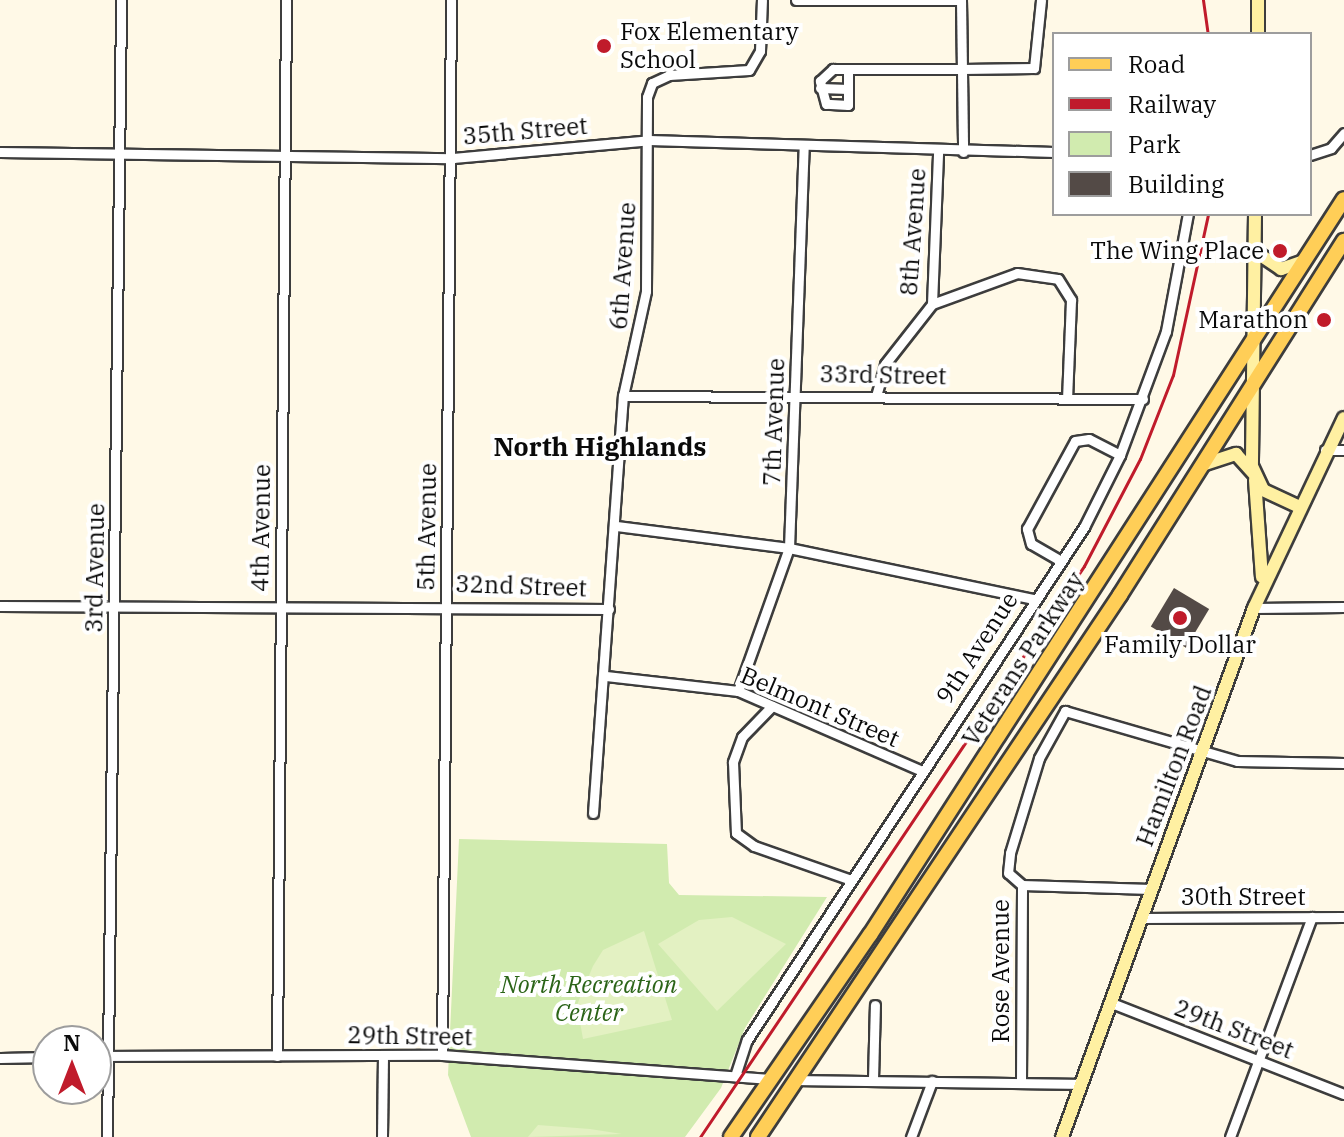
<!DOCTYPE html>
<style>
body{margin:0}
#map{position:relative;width:1344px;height:1137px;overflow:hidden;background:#fff9e7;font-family:"IBM Plex Serif",serif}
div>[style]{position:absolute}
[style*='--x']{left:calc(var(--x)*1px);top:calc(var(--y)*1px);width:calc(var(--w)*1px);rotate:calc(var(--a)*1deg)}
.green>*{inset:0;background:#d1ebaf}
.pitch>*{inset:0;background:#e3f1c2}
.building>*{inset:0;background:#534a46;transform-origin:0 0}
.roads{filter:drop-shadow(2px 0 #3d3d3d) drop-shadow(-2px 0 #3d3d3d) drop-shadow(0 2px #3d3d3d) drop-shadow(0 -2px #3d3d3d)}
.street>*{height:9px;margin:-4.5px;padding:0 4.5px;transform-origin:4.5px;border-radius:4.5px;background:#fff}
.secondary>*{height:12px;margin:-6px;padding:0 6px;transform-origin:6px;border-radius:6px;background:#fff0a2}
.primary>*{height:14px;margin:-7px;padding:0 7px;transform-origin:7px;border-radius:7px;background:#ffce57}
.rail>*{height:3px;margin:-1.5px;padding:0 1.5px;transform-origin:1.5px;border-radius:1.5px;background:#c01b2b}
.dots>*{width:22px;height:22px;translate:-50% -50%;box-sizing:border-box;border:4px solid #fff;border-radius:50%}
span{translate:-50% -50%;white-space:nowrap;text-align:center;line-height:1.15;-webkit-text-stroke:8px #fff;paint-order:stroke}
.poi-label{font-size:24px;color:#0a0a0a}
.left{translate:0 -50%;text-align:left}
.right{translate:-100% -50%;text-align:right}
.street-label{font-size:24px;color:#0a0a0a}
.park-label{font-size:24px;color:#2b6418;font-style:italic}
.neighbourhood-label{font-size:26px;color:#0a0a0a;font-weight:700}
.legend{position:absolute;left:1052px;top:32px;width:260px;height:184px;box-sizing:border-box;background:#fff;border:2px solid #9d9d9d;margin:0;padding:10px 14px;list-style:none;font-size:24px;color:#0a0a0a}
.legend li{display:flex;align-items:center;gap:16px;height:40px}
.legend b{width:40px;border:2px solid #9d9d9d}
.north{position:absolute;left:32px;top:1025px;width:80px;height:80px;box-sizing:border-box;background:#fff;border:2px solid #9d9d9d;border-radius:50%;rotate:0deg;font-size:22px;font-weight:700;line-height:32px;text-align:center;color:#0a0a0a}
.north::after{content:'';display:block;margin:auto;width:28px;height:36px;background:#c01b2b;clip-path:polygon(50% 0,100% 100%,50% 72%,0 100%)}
</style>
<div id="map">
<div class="green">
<i style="clip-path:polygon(459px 839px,667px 844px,669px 883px,679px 895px,827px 897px,745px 1028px,721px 1088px,685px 1137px,471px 1137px,448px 1075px)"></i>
</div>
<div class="pitch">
<i style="clip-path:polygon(732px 917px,786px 944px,717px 1011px,658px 944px,699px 920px)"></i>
<i style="clip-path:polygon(644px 931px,672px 1020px,583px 1039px,577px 1005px,593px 966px,603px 950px)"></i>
<i style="clip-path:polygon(538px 1125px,590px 1129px,622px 1134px,528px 1137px)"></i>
</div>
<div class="building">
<i style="left:1174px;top:588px;width:41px;height:45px;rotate:31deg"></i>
</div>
<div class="roads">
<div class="street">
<i style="--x:796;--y:0;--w:165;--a:0"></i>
<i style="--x:961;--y:0;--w:152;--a:89.2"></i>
<i style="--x:848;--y:69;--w:36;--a:90"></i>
<i style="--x:848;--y:105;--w:22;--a:-177"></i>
<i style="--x:826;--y:104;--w:24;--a:-105"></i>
<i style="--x:820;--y:81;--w:18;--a:-43"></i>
<i style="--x:833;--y:69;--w:129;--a:0"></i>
<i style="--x:962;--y:69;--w:72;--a:-0.8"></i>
<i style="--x:1034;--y:68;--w:68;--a:-84.1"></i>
<i style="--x:820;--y:88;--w:28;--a:2"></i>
<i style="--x:0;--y:152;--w:453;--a:0.8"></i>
<i style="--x:453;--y:158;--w:197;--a:-5.2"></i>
<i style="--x:649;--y:140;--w:405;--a:1.7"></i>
<i style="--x:1310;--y:155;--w:22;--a:-18"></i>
<i style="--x:1331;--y:148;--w:20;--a:-49"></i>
<i style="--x:932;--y:304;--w:90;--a:-20"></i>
<i style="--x:1017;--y:273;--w:41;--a:8.3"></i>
<i style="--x:1058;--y:279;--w:25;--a:58"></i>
<i style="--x:1071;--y:300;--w:98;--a:92.3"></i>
<i style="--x:623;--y:396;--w:520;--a:0.33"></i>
<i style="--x:876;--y:396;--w:33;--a:-74"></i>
<i style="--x:885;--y:364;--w:76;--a:-51.9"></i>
<i style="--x:932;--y:304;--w:152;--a:-87.7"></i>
<i style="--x:1325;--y:450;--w:19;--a:0"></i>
<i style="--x:617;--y:526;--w:173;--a:7.3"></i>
<i style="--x:789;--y:548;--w:249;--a:11.8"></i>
<i style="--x:1061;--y:561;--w:34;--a:-150"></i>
<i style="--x:1031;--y:544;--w:16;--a:-105"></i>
<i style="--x:1027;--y:529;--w:100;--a:-61.4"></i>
<i style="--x:1075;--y:441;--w:14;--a:-8"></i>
<i style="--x:1089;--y:439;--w:35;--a:27"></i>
<i style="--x:0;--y:606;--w:609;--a:0.28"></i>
<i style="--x:1254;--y:608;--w:90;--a:-0.6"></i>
<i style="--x:606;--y:676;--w:133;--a:6.5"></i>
<i style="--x:738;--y:691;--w:201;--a:23.5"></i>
<i style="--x:738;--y:691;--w:152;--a:-70.4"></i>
<i style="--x:789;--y:548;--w:402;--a:-87.9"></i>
<i style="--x:772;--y:706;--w:43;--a:134.1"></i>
<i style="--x:742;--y:737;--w:27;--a:110"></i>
<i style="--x:733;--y:762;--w:71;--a:87.6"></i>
<i style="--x:736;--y:833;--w:22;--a:36"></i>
<i style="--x:754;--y:846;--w:103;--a:19.3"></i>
<i style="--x:593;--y:813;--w:418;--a:-85.9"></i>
<i style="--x:623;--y:396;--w:107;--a:-77.6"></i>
<i style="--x:646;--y:291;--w:194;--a:-89.7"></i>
<i style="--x:647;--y:97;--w:15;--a:-70"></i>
<i style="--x:652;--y:83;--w:19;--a:-25"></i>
<i style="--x:669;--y:75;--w:80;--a:-3.6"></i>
<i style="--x:749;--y:70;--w:22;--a:-60"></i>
<i style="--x:760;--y:51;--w:51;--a:-87.8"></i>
<i style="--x:1022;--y:885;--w:129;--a:1.8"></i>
<i style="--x:1141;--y:918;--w:203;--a:-0.3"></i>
<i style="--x:1109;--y:1002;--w:252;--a:21.4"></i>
<i style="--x:442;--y:1055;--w:1055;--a:-89.51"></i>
<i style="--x:96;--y:1056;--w:346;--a:-0.2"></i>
<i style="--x:442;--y:1055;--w:329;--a:4.2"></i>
<i style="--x:277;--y:1056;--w:1056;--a:-89.51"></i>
<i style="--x:0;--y:1058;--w:48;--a:-1.2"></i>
<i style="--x:735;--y:1076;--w:38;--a:-72"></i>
<i style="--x:747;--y:1040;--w:614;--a:-56.7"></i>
<i style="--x:1084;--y:527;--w:80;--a:-63.4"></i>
<i style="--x:1120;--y:455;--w:132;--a:-69.6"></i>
<i style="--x:1166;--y:331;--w:119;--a:-79.4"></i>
<i style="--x:873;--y:1079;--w:74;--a:-88.5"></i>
<i style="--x:797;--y:1080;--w:284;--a:0.8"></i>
<i style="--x:1021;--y:1081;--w:196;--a:-89.7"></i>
<i style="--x:1022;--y:885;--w:18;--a:-139"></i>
<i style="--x:1008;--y:873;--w:20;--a:-84"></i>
<i style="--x:1010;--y:853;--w:99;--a:-73"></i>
<i style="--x:1039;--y:758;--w:54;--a:-61"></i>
<i style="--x:1065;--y:711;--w:179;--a:16.2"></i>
<i style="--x:1237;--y:761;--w:107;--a:1.1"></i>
<i style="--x:107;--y:1137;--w:1137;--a:-89.29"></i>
<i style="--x:382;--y:1137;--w:82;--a:-89.3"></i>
<i style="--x:911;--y:1137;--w:60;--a:-69.4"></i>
<i style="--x:1230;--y:1137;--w:235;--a:-69.6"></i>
</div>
<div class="secondary">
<i style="--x:1258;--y:0;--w:34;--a:90"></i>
<i style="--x:1255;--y:214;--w:252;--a:90.7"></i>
<i style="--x:1252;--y:466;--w:26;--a:65"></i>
<i style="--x:1263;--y:490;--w:38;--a:25"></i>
<i style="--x:1253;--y:250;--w:34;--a:34"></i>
<i style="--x:1281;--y:269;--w:24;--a:-19"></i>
<i style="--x:1205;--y:464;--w:33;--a:-18"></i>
<i style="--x:1236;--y:454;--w:27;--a:48"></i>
<i style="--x:1255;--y:480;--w:97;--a:85.9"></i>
<i style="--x:1062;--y:1137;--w:563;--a:-70.05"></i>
<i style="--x:1254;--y:608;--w:210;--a:-64.7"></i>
</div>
<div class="primary">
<i style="--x:731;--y:1137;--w:245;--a:-55.5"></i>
<i style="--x:870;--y:935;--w:875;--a:-57.22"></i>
<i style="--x:758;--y:1137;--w:652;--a:-56.26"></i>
<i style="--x:1120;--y:595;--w:419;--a:-57.7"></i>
</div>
</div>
<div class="rail">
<i style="--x:1203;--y:0;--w:34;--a:82"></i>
<i style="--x:700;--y:1137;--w:688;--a:-56.08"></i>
<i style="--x:1084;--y:566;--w:121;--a:-62.4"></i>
<i style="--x:1140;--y:459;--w:90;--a:-68.6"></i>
<i style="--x:1173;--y:375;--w:165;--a:-77.7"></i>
</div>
<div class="dots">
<i style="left:604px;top:46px;background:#c01b2b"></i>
<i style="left:1280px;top:251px;background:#c01b2b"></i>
<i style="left:1324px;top:320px;background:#c01b2b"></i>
<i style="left:1180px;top:618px;background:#c01b2b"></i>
</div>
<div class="poi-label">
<span class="left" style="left:620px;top:46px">Fox Elementary<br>School</span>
<span class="right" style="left:1264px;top:251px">The Wing Place</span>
<span class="right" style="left:1308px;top:320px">Marathon</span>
<span style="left:1180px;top:645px">Family Dollar</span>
</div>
<div class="street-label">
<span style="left:525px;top:131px;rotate:-5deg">35th Street</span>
<span style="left:913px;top:232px;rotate:-86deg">8th Avenue</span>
<span style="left:623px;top:266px;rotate:-86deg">6th Avenue</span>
<span style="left:883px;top:375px;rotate:1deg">33rd Street</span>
<span style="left:774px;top:422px;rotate:-88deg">7th Avenue</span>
<span style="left:427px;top:527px;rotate:-89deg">5th Avenue</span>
<span style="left:261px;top:528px;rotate:-89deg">4th Avenue</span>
<span style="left:95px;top:568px;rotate:-89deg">3rd Avenue</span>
<span style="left:521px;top:586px;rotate:2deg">32nd Street</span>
<span style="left:977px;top:648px;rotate:-57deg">9th Avenue</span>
<span style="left:1023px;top:659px;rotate:-57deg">Veterans Parkway</span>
<span style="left:820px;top:707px;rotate:23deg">Belmont Street</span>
<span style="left:1174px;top:766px;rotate:-69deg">Hamilton Road</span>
<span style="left:1243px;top:897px">30th Street</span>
<span style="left:1001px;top:971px;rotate:-90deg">Rose Avenue</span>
<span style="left:1234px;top:1029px;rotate:21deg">29th Street</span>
<span style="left:410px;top:1036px;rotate:1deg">29th Street</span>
</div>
<div class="park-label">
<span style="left:589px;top:999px">North Recreation<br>Center</span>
</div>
<div class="neighbourhood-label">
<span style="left:600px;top:447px">North Highlands</span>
</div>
<ul class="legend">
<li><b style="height:10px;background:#ffce57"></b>Road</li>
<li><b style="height:10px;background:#c01b2b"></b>Railway</li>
<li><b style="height:22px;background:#d1ebaf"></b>Park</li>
<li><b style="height:22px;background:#534a46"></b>Building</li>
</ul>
<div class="north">N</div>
</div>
